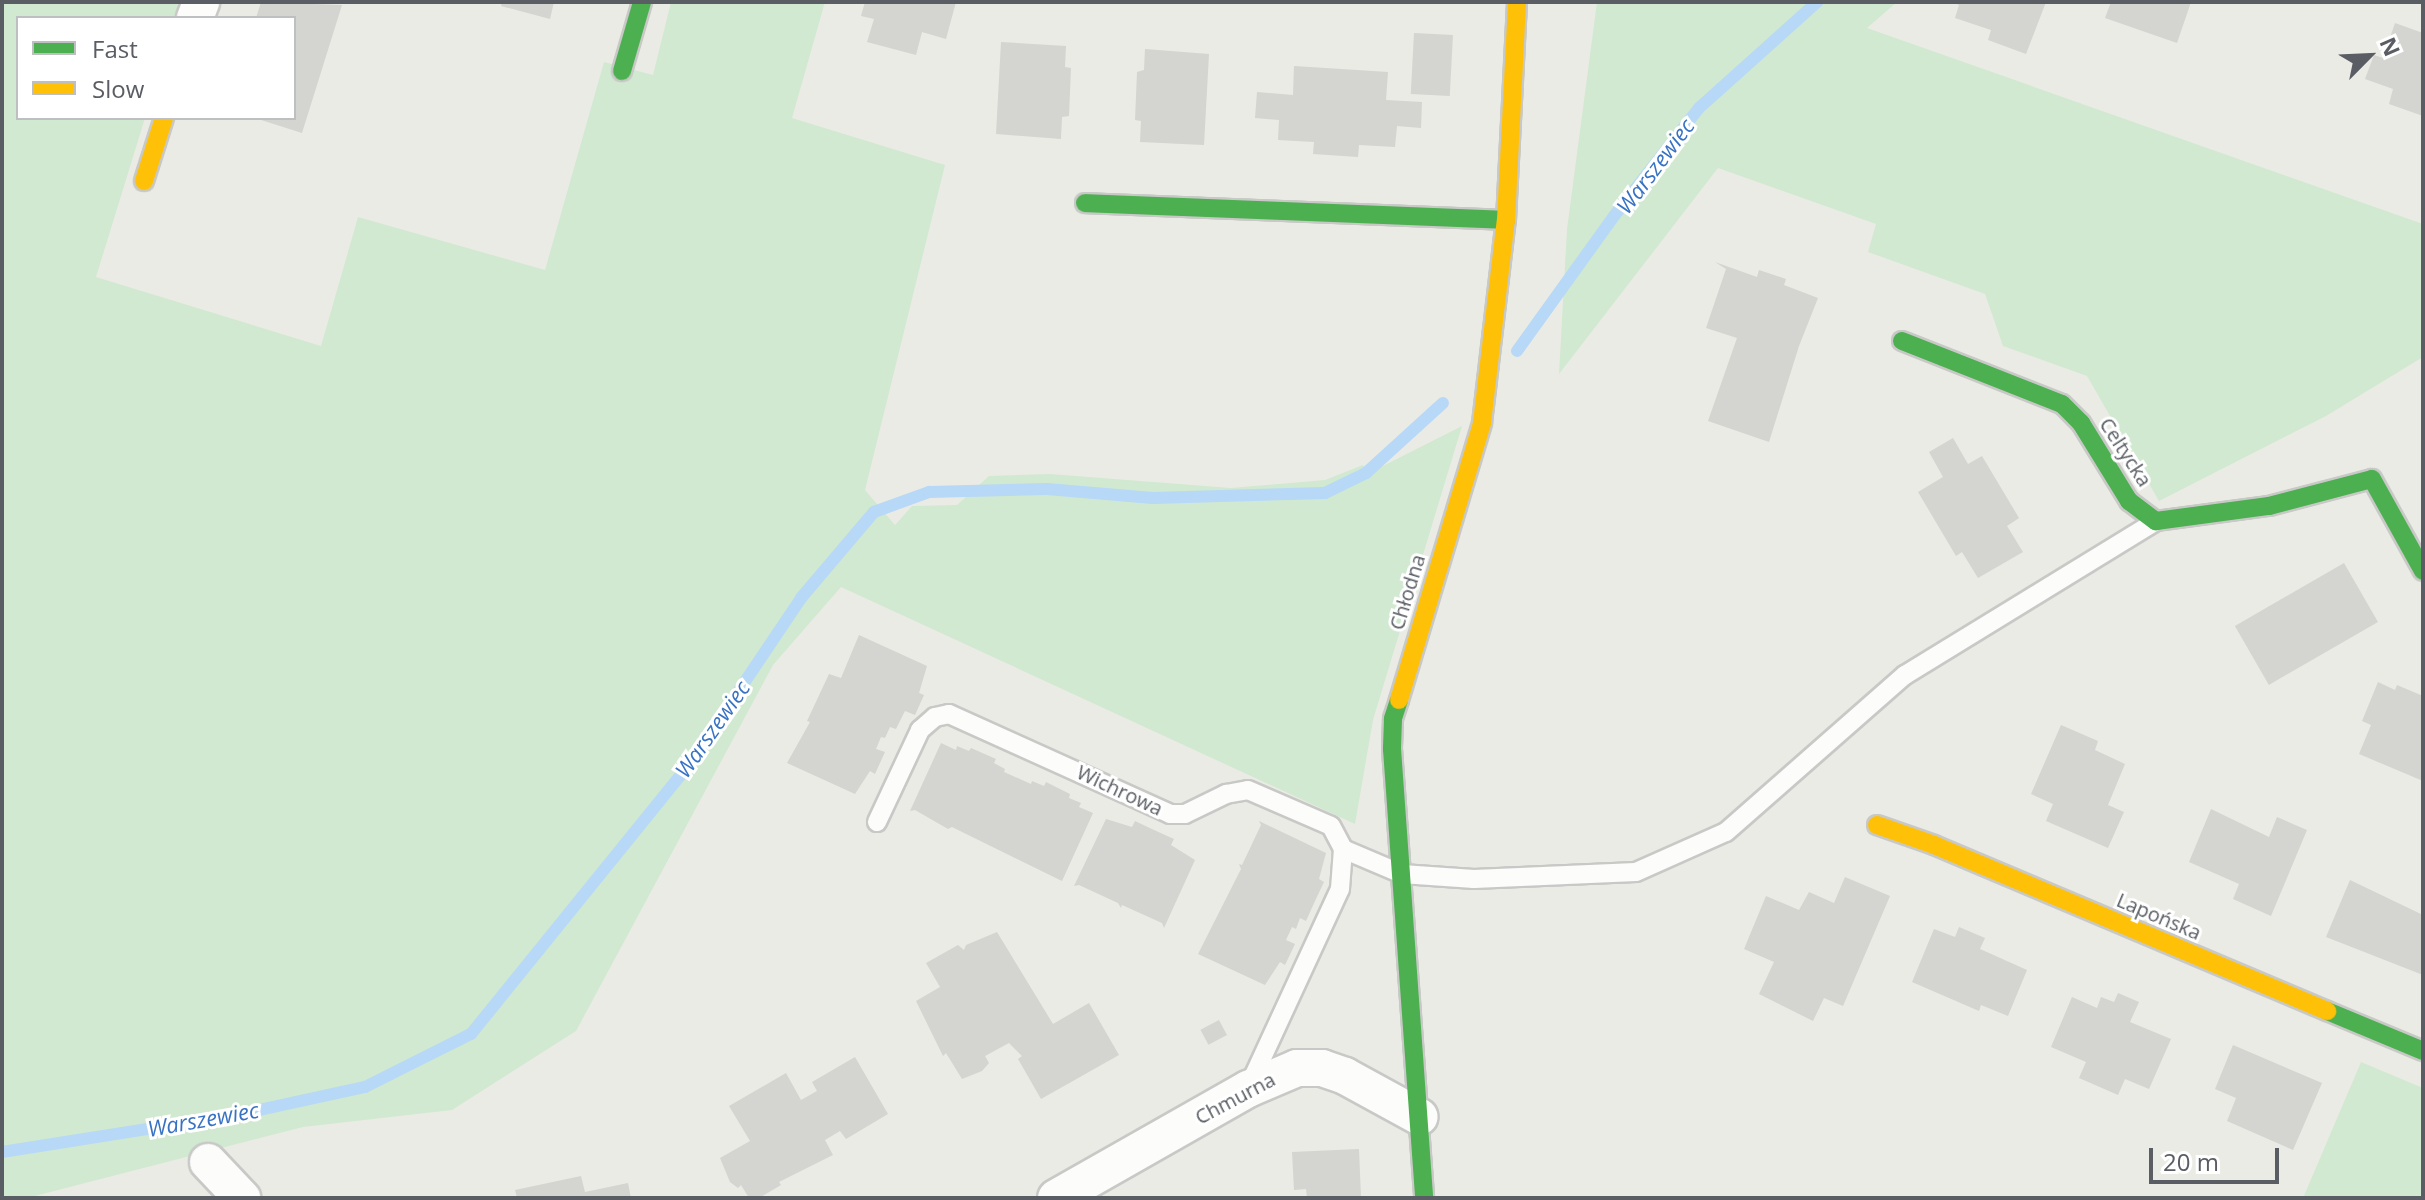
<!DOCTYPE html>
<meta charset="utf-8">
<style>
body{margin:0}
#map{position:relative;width:2425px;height:1200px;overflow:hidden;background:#ebebe5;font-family:"Open Sans",sans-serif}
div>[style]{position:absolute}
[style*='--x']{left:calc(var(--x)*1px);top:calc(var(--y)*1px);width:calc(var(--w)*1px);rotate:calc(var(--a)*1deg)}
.green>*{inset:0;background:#d1e9d0}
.stream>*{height:12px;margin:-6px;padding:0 6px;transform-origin:6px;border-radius:6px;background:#b7d8f7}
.building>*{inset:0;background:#d4d4d0;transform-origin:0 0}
.roads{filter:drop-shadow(2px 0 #c8c9c7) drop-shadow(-2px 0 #c8c9c7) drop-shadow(0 2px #c8c9c7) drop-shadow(0 -2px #c8c9c7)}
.lane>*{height:18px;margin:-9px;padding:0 9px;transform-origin:9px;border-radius:9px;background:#fcfcfb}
.street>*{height:36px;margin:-18px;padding:0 18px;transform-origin:18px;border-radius:18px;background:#fcfcfb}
.fast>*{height:18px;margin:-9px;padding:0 9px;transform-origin:9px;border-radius:9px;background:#4caf50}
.slow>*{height:18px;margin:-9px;padding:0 9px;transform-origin:9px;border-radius:9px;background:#ffc107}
span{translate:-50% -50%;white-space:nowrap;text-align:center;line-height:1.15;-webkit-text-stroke:6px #fff;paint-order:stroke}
.street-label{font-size:20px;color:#5a5e64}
.water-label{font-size:22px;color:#3872c3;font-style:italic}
.frame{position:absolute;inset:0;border:4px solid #5a5e64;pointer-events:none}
.legend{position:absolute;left:16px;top:16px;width:280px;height:104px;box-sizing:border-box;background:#fff;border:2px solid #bdbfc1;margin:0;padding:10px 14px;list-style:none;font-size:24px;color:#5a5e64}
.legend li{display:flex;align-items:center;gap:16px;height:40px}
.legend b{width:40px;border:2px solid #bdbfc1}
.north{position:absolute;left:2329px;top:16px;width:80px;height:80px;-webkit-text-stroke:6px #fff;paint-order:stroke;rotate:66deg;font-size:22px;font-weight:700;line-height:32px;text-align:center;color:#5a5e64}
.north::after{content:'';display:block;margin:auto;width:28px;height:36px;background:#5a5e64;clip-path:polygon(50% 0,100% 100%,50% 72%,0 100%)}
.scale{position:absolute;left:2149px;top:1148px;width:130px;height:36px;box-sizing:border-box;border:4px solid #5a5e64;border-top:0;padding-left:10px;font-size:24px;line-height:28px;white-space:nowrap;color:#5a5e64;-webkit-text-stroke:6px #fff;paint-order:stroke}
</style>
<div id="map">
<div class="green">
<i style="clip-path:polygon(2px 2px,181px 2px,176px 18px,18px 18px,18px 118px,145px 118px,96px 277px,321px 346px,358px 217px,545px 270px,604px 62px,653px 75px,671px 2px,825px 2px,792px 118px,945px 165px,865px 490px,895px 525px,912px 506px,957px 505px,989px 476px,1050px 474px,1231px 488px,1325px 480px,1363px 465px,1367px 474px,1462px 426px,1373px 720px,1355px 824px,841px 587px,773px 665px,576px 1031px,452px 1110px,303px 1127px,27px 1198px,2px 1198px)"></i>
<i style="clip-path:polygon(1597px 2px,1897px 2px,1867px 28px,2423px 224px,2423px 357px,2326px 416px,2159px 501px,2087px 376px,2003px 346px,1985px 294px,1868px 252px,1876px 224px,1718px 168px,1559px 374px,1567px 229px)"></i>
<i style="clip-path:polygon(2361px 1062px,2423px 1088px,2423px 1198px,2303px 1198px)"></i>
</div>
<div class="stream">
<i style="--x:1517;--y:351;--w:166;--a:-54.3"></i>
<i style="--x:1614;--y:216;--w:137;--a:-51.8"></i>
<i style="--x:1699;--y:108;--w:159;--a:-41.9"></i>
<i style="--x:2;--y:1152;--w:242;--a:-9"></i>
<i style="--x:241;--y:1114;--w:127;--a:-12.3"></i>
<i style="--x:365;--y:1087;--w:119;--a:-26.6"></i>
<i style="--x:471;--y:1034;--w:350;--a:-51"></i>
<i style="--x:691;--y:762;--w:197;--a:-56.1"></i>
<i style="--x:801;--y:598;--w:113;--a:-49.7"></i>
<i style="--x:874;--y:512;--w:59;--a:-20"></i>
<i style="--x:929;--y:492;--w:118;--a:-1.5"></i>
<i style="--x:1047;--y:489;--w:106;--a:4.9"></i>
<i style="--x:1153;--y:498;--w:172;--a:-1.7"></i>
<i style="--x:1325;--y:493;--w:46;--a:-26"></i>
<i style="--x:1366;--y:473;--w:104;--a:-42.3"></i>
</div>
<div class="building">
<i style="clip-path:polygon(261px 2px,342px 5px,302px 133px,258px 119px,294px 118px,294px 18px,256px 18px)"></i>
<i style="clip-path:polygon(502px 2px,554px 2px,550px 19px,501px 6px)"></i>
<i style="clip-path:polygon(865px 2px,956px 2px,946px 39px,922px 32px,916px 55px,867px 42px,874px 19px,861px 16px)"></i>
<i style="clip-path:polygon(1952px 2px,2046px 2px,2026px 54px,1988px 40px,1991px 30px,1955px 18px,1959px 5px)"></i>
<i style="clip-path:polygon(2111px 2px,2191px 2px,2177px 43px,2105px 18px)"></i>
<i style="clip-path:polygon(2395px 23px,2423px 33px,2423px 116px,2389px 104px,2393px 89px,2365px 79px,2374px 55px,2383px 58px)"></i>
<i style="left:1414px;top:33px;width:39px;height:61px;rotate:3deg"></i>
<i style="clip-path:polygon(1001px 42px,1066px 46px,1065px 67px,1071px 68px,1069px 116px,1062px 117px,1061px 139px,996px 134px)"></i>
<i style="clip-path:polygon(1145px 49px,1209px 54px,1204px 145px,1140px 142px,1141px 121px,1135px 120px,1137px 72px,1144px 70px)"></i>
<i style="clip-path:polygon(1294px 66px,1388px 72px,1386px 100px,1422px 102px,1421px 128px,1397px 126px,1395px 147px,1359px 145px,1358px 157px,1313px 154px,1314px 142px,1278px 140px,1279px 120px,1255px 118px,1257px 92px,1293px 95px)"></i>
<i style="clip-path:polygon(1715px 262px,1757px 277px,1759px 270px,1786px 279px,1784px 285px,1818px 298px,1799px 346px,1769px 442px,1708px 421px,1737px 338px,1706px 328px,1726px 269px)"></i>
<i style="clip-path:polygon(1953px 438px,1968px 464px,1982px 456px,2019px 518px,2007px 526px,2023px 552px,1978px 578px,1962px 552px,1956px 556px,1918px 492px,1943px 477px,1929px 452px)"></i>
<i style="left:2344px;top:563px;width:68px;height:126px;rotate:60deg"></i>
<i style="clip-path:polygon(859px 635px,927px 666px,919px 693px,924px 695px,915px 715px,905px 711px,896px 729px,890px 727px,885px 738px,881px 737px,876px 749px,885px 752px,875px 774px,870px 771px,855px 794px,787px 763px,810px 722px,807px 721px,829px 674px,841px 678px)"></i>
<i style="clip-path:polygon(2378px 682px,2395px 690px,2397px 685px,2423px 696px,2423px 781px,2359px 754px,2371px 725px,2362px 721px)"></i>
<i style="clip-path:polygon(2061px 725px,2098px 741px,2095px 750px,2125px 764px,2108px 805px,2124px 812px,2108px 848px,2046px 821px,2053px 804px,2031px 794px)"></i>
<i style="clip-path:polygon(941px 743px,956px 750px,957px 746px,969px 751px,971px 748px,996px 759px,994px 763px,1005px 769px,1004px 772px,1031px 784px,1032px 781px,1044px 786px,1046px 782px,1070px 794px,1069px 798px,1081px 803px,1079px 807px,1093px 813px,1062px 881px,952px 827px,948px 829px,915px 810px,910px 811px)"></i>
<i style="clip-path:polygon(2211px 809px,2269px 837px,2277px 817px,2307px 830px,2271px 916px,2233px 899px,2239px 884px,2189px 862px)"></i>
<i style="clip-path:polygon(1106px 819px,1132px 827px,1135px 821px,1154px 830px,1174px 839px,1171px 845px,1195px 860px,1164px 928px,1162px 923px,1122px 905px,1121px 908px,1118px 903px,1079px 885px,1074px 886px)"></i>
<i style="clip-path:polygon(1259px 821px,1326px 853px,1319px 879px,1324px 882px,1315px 901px,1306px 921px,1300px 918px,1296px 929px,1292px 927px,1286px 940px,1295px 944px,1285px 965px,1280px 962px,1265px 985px,1198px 954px,1241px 869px,1239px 864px,1242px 865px,1261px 825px)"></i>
<i style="clip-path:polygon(1845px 877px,1890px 896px,1843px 1006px,1824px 998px,1813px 1021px,1759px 994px,1774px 962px,1744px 949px,1766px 896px,1799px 910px,1809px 892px,1834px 903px)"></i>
<i style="clip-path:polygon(2350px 880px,2423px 915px,2423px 975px,2326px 937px)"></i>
<i style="clip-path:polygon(1959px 927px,1985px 938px,1980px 949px,2027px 970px,2008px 1016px,1981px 1005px,1979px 1011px,1912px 982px,1934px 929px,1955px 937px)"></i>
<i style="clip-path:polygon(997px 932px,1053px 1024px,1089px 1003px,1119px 1055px,1041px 1099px,1018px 1059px,1022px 1056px,1009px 1043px,985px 1056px,989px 1063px,982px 1071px,962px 1079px,946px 1053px,943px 1056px,916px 1001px,940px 987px,926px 963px,958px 945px,964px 950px,966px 945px)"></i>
<i style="clip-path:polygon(2118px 993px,2139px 1002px,2130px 1022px,2171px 1039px,2149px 1089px,2125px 1079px,2118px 1095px,2079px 1078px,2086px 1062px,2051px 1047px,2072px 997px,2097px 1008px,2101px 997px,2114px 1002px)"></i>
<i style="left:1219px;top:1020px;width:17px;height:21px;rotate:62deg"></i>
<i style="clip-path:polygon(2233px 1045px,2322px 1083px,2293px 1150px,2227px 1121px,2236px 1098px,2215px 1089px)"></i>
<i style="clip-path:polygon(855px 1057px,888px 1114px,846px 1139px,840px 1131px,825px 1140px,833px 1155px,779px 1182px,781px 1185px,759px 1198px,749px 1198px,741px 1185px,738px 1188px,730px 1182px,720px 1158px,750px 1141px,729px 1106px,786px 1073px,801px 1100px,817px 1091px,812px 1082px)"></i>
<i style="clip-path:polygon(1359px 1149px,1361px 1198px,1307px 1198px,1306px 1189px,1294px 1190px,1292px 1152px)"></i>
<i style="clip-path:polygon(581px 1176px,585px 1192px,628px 1183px,631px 1198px,517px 1198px,515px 1190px)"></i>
</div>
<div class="roads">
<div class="lane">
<i style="--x:877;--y:822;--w:102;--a:-64.9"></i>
<i style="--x:920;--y:730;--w:20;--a:-41"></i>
<i style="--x:935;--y:717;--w:14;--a:-12"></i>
<i style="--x:949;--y:714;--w:243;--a:24.3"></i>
<i style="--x:1170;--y:814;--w:15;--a:0"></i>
<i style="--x:1185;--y:814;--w:46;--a:-26"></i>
<i style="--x:1226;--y:794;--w:22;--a:-10"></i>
<i style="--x:1248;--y:790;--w:90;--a:23.4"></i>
<i style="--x:1331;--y:826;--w:26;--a:62"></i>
<i style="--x:1343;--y:849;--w:40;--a:94.3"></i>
<i style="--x:1340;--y:889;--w:217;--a:114.8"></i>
<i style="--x:1343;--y:849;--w:64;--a:23"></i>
<i style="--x:1402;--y:874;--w:72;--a:4"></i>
<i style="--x:1474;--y:879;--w:162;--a:-2.5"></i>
<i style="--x:1636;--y:872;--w:98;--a:-24"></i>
<i style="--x:1726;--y:832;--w:238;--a:-41.3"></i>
<i style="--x:1905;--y:675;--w:294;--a:-31.5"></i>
</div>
<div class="street">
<i style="--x:195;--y:18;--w:17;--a:-69"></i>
<i style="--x:208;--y:1162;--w:50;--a:46.6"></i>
<i style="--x:1056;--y:1198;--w:221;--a:-29.6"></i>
<i style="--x:1248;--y:1089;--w:53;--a:-23.2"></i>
<i style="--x:1297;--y:1068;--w:25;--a:0"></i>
<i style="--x:1322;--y:1068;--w:24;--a:19"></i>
<i style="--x:1345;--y:1076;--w:85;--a:28.7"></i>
</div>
<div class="fast">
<i style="--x:622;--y:71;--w:72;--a:-73.8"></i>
<i style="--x:1085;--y:203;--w:421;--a:2.3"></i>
<i style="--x:1902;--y:341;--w:172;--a:21.5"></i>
<i style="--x:2062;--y:404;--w:27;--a:45"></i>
<i style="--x:2081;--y:423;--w:92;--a:58.4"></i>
<i style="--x:2129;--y:501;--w:34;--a:37"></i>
<i style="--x:2156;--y:521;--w:114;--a:-7.6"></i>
<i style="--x:2269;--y:506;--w:106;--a:-14.7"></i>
<i style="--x:2372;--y:479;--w:105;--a:61"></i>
<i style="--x:1399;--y:700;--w:20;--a:108"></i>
<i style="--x:1393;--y:719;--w:30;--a:92"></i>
<i style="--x:1392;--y:749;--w:450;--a:85.9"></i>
<i style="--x:2327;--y:1011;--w:104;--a:22.6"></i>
</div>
<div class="slow">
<i style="--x:144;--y:181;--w:66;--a:-72.4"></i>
<i style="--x:1399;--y:700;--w:289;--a:-73.3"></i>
<i style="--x:1482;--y:423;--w:204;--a:-83.3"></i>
<i style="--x:1506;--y:220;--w:218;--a:-87.1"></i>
<i style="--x:1877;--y:825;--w:60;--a:19.3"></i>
<i style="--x:1934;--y:845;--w:427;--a:22.9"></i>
</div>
</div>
<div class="street-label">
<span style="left:2126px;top:452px;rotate:57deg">Celtycka</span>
<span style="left:1407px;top:592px;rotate:-73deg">Chłodna</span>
<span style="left:1120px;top:790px;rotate:25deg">Wichrowa</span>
<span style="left:2159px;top:916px;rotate:23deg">Lapońska</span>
<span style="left:1235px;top:1098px;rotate:-28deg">Chmurna</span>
</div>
<div class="water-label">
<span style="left:1655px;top:166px;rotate:-53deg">Warszewiec</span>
<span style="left:712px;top:729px;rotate:-55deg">Warszewiec</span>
<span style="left:203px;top:1119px;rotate:-10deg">Warszewiec</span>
</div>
<div class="frame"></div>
<ul class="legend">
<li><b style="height:10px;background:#4caf50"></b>Fast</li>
<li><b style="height:10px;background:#ffc107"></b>Slow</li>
</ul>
<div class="north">N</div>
<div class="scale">20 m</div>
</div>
